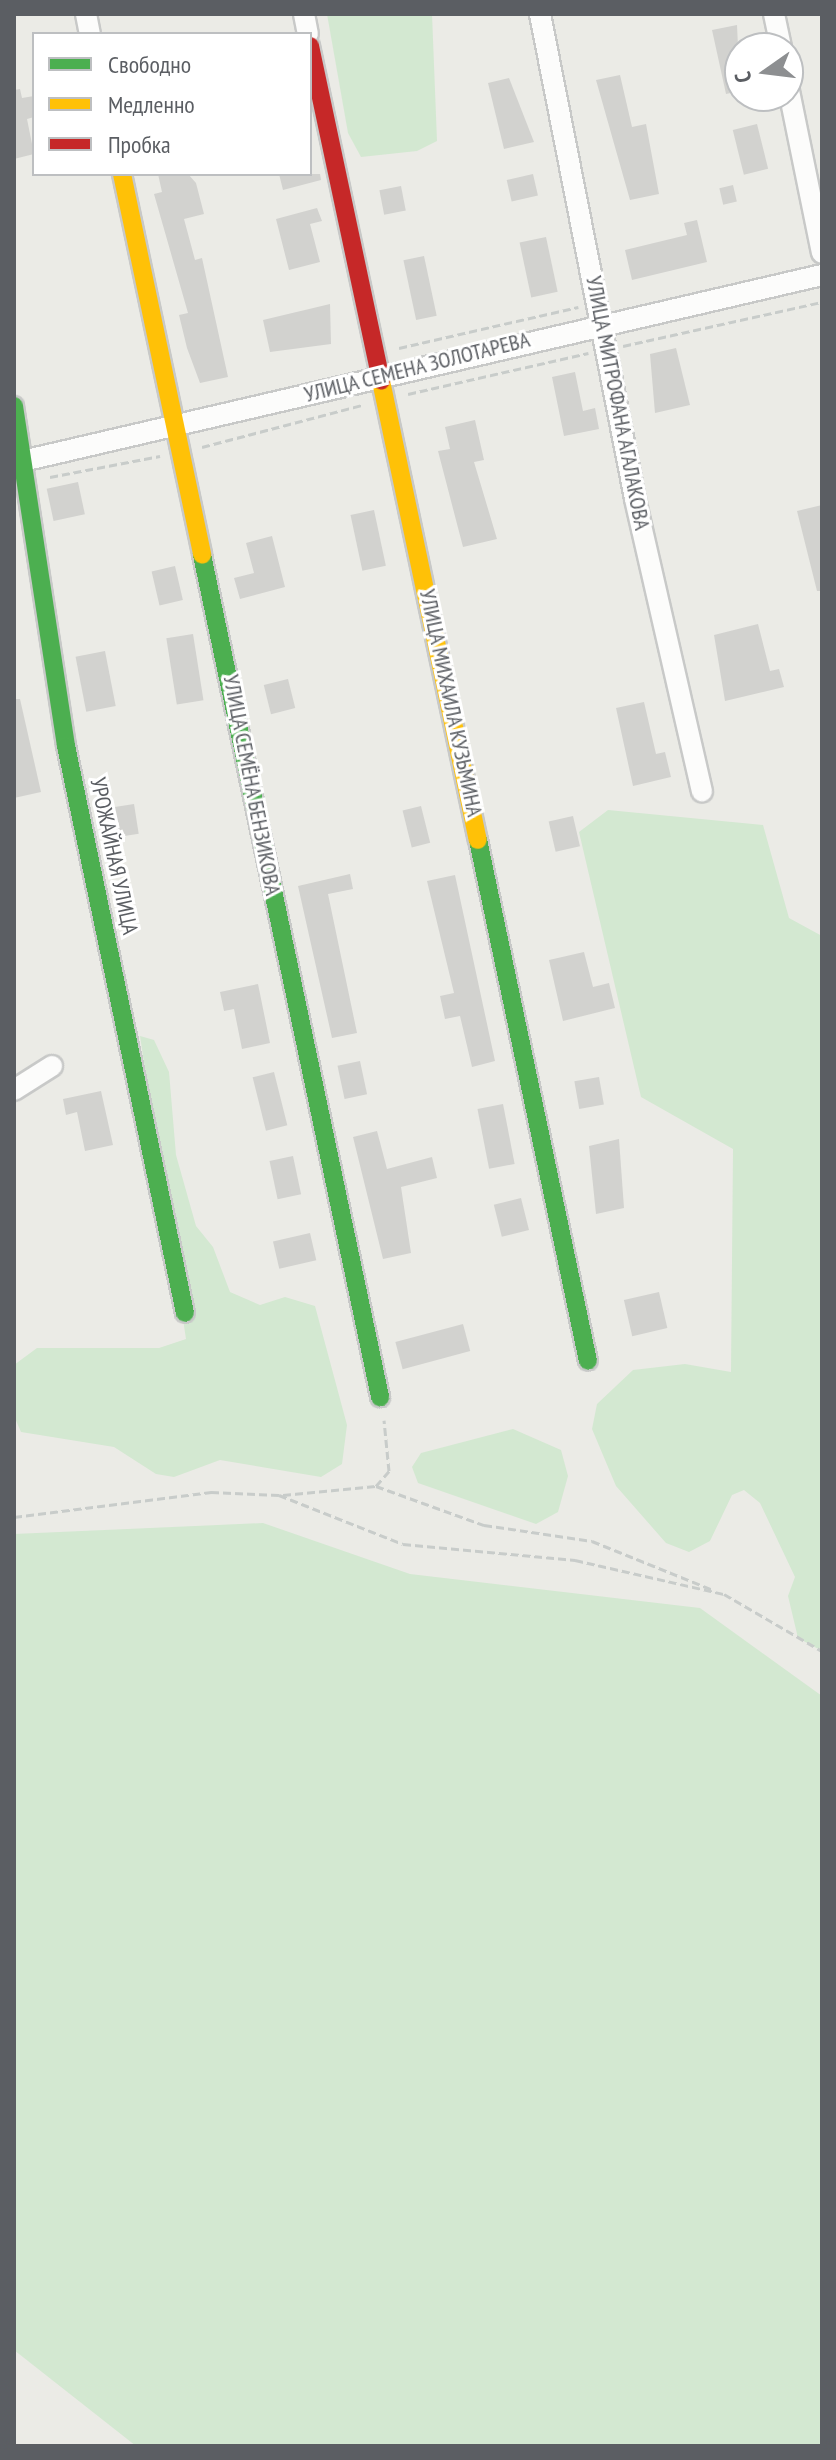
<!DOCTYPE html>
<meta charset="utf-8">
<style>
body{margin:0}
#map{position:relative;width:836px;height:2460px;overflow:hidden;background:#ebebe6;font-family:"PT Sans Narrow",sans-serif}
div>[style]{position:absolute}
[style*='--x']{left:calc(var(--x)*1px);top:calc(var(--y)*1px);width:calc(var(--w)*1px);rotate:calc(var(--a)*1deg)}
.green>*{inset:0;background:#d3e8d1}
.building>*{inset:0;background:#d2d2cf;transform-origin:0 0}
.path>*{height:3px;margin-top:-1.5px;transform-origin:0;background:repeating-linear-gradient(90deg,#c8ccca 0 8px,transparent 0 12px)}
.roads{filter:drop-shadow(2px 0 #c8c9c8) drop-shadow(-2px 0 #c8c9c8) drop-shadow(0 2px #c8c9c8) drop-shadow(0 -2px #c8c9c8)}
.street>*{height:20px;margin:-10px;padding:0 10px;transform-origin:10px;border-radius:10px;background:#fcfcfb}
.fast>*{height:18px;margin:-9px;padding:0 9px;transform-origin:9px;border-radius:9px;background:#4caf50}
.slow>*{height:18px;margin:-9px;padding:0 9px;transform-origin:9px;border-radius:9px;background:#ffc107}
.jam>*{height:18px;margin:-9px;padding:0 9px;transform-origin:9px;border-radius:9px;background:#c62828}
span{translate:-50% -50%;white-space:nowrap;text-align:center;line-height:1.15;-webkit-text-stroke:6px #fff;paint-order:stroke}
.street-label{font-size:22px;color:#5b5e63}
.frame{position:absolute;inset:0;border:16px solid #5b5e63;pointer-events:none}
.legend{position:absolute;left:32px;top:32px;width:280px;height:144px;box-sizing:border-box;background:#fff;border:2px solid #bdbfc1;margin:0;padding:10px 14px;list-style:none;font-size:24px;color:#5b5e63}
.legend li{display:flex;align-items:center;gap:16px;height:40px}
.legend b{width:40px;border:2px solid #bdbfc1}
.north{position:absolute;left:724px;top:32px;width:80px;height:80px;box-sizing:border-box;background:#fff;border:2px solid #bdbfc1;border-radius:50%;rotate:256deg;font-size:22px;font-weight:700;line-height:32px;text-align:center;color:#5b5e63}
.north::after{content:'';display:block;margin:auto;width:28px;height:36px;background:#8d8f91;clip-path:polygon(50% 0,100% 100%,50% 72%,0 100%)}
</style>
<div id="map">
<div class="green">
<i style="clip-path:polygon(327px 14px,432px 14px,437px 141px,417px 151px,361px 157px,348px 133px)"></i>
<i style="clip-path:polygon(608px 810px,763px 825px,789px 918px,822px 936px,822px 1651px,798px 1638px,788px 1596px,795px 1577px,760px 1503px,744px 1490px,732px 1495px,710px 1541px,689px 1552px,666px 1543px,616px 1486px,592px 1429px,597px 1404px,633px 1370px,685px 1364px,731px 1372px,733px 1149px,641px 1097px,579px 832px)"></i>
<i style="clip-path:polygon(140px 1036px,154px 1040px,169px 1072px,176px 1155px,196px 1226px,213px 1247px,230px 1292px,260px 1305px,285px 1297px,315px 1306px,347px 1425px,342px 1464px,321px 1477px,220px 1460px,174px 1477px,156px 1474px,114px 1447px,21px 1432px,14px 1416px,14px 1365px,37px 1348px,159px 1348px,186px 1339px)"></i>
<i style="clip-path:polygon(513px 1429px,561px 1450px,568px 1476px,558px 1512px,536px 1524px,418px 1483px,412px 1467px,421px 1453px)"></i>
<i style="clip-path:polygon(263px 1523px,410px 1574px,700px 1608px,822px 1696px,822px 2446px,136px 2446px,14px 2350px,14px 1534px)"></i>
</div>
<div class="building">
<i style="clip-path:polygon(737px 25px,740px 91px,726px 94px,712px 30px)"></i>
<i style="clip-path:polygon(620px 75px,632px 127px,646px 124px,659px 194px,630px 200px,596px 80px)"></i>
<i style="clip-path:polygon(509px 78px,534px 142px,504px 149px,488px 83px)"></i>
<i style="clip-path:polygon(20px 89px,22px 98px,34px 96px,34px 117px,27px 119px,34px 154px,14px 159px,14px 90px)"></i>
<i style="left:757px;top:124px;width:46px;height:25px;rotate:76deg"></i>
<i style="clip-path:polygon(158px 174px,188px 174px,196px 183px,204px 214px,184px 219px,195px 260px,202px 258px,228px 377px,200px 383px,187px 348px,179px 315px,188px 313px,154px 194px,162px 192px)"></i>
<i style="clip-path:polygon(279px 174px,320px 174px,321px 180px,283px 190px)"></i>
<i style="left:533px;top:174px;width:22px;height:27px;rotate:77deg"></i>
<i style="left:733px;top:185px;width:17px;height:14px;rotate:77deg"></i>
<i style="left:401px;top:186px;width:25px;height:22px;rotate:79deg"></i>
<i style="clip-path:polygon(317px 208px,322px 221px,310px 224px,320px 262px,289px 270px,276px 219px)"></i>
<i style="clip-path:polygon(697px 220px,707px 262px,632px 280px,625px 250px,687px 235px,684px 223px)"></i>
<i style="left:546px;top:237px;width:56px;height:27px;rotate:78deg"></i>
<i style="left:424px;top:256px;width:61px;height:21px;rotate:78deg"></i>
<i style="clip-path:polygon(330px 304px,331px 344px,270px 352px,263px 320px)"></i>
<i style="clip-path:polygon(676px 348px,690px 405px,655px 413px,650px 354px)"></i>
<i style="clip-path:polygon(575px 372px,583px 411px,595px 408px,599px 429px,564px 436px,552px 377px)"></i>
<i style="clip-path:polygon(475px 420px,484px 460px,474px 462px,497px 539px,463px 547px,438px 451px,450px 449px,445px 427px)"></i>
<i style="left:78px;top:482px;width:33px;height:32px;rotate:78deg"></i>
<i style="clip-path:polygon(822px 505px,822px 591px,817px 591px,797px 511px)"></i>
<i style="left:374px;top:510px;width:57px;height:24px;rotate:78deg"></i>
<i style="clip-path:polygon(272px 536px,285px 587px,240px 599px,234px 578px,254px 573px,246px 543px)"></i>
<i style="left:175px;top:566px;width:35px;height:24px;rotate:77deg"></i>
<i style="clip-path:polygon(758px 624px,770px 671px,779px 669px,784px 687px,725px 701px,714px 635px)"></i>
<i style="left:193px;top:634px;width:67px;height:27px;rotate:81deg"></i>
<i style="left:105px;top:651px;width:56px;height:30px;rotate:79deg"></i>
<i style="left:288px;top:679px;width:30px;height:25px;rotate:76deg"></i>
<i style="clip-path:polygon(14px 699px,20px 699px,41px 792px,14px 798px)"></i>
<i style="clip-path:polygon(644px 702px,656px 754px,665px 752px,671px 777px,633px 786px,616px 708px)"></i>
<i style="left:134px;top:804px;width:30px;height:29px;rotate:81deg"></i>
<i style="left:421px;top:806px;width:38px;height:19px;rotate:76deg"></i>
<i style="left:573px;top:816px;width:31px;height:25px;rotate:77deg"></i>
<i style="clip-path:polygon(350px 874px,353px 889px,328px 894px,357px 1033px,332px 1038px,298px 886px)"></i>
<i style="clip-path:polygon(455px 875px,495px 1061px,472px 1067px,460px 1016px,445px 1019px,440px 996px,454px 993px,427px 881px)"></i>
<i style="clip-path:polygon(584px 952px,593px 987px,609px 983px,615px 1008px,563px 1021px,549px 960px)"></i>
<i style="clip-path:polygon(258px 984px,270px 1043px,242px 1049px,234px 1009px,224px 1011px,220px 992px)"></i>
<i style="left:360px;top:1061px;width:34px;height:23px;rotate:78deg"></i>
<i style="left:274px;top:1072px;width:55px;height:22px;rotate:76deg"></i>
<i style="left:599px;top:1077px;width:28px;height:25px;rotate:80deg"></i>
<i style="clip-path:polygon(101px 1091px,113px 1145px,85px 1151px,77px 1112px,66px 1115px,63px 1099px)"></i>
<i style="left:503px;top:1104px;width:61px;height:26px;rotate:79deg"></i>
<i style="clip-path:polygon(377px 1131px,387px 1169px,432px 1157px,437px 1178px,401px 1187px,411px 1253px,383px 1259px,353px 1137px)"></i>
<i style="clip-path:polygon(619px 1139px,624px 1208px,596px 1214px,589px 1146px)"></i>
<i style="left:293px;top:1156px;width:39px;height:24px;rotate:78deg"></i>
<i style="left:521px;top:1198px;width:33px;height:28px;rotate:76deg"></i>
<i style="left:310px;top:1233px;width:28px;height:38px;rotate:77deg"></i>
<i style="left:659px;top:1292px;width:37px;height:36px;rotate:77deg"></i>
<i style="left:463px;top:1324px;width:28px;height:70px;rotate:75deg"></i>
</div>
<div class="path">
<i style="--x:623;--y:346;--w:204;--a:-12.5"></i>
<i style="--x:399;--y:348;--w:184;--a:-12.9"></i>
<i style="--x:408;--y:394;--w:185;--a:-12.8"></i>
<i style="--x:202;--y:447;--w:165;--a:-14.7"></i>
<i style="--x:50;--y:477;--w:112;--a:-10.8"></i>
<i style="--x:376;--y:1486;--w:20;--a:-49"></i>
<i style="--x:389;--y:1471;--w:51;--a:-95.6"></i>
<i style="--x:283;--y:1495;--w:93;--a:-5.5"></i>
<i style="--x:376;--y:1486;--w:115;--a:19.9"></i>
<i style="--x:484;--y:1525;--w:109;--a:8.4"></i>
<i style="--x:592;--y:1541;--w:131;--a:22"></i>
<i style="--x:14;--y:1517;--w:199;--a:-7.2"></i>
<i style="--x:211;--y:1492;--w:68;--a:2.5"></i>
<i style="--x:279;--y:1495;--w:133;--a:21.6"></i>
<i style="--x:403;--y:1544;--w:173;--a:5.3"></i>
<i style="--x:575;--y:1560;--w:153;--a:12.9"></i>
<i style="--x:724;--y:1594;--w:113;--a:30.2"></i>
</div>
<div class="roads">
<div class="street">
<i style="--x:86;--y:14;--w:20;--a:79"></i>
<i style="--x:304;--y:14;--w:20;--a:79"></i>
<i style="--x:540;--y:14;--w:494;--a:78.9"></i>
<i style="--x:635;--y:499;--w:300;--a:77.1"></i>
<i style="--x:774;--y:14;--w:35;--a:78"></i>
<i style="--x:788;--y:86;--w:170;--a:78.5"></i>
<i style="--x:14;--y:463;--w:830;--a:-13.1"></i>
<i style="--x:14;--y:1090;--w:45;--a:-32.3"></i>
</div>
<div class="fast">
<i style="--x:14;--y:406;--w:344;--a:81.3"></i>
<i style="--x:66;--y:746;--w:579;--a:78.15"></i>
<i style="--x:202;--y:555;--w:861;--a:78.06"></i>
<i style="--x:478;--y:840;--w:532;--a:78.08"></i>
</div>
<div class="slow">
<i style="--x:122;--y:174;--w:389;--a:78.1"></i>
<i style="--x:381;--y:381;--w:469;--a:78.1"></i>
</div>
<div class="jam">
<i style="--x:310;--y:46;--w:342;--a:78"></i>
</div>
</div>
<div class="street-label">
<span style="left:417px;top:367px;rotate:-14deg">УЛИЦА СЕМЕНА ЗОЛОТАРЕВА</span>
<span style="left:618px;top:403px;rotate:79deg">УЛИЦА МИТРОФАНА АГАЛАКОВА</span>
<span style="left:451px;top:703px;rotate:78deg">УЛИЦА МИХАИЛА КУЗЬМИНА</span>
<span style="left:252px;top:785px;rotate:79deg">УЛИЦА СЕМЁНА БЕНЗИКОВА</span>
<span style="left:114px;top:856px;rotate:78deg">УРОЖАЙНАЯ УЛИЦА</span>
</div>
<div class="frame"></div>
<ul class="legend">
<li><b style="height:10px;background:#4caf50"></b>Свободно</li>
<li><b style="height:10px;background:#ffc107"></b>Медленно</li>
<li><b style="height:10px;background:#c62828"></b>Пробка</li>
</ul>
<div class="north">С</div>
</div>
